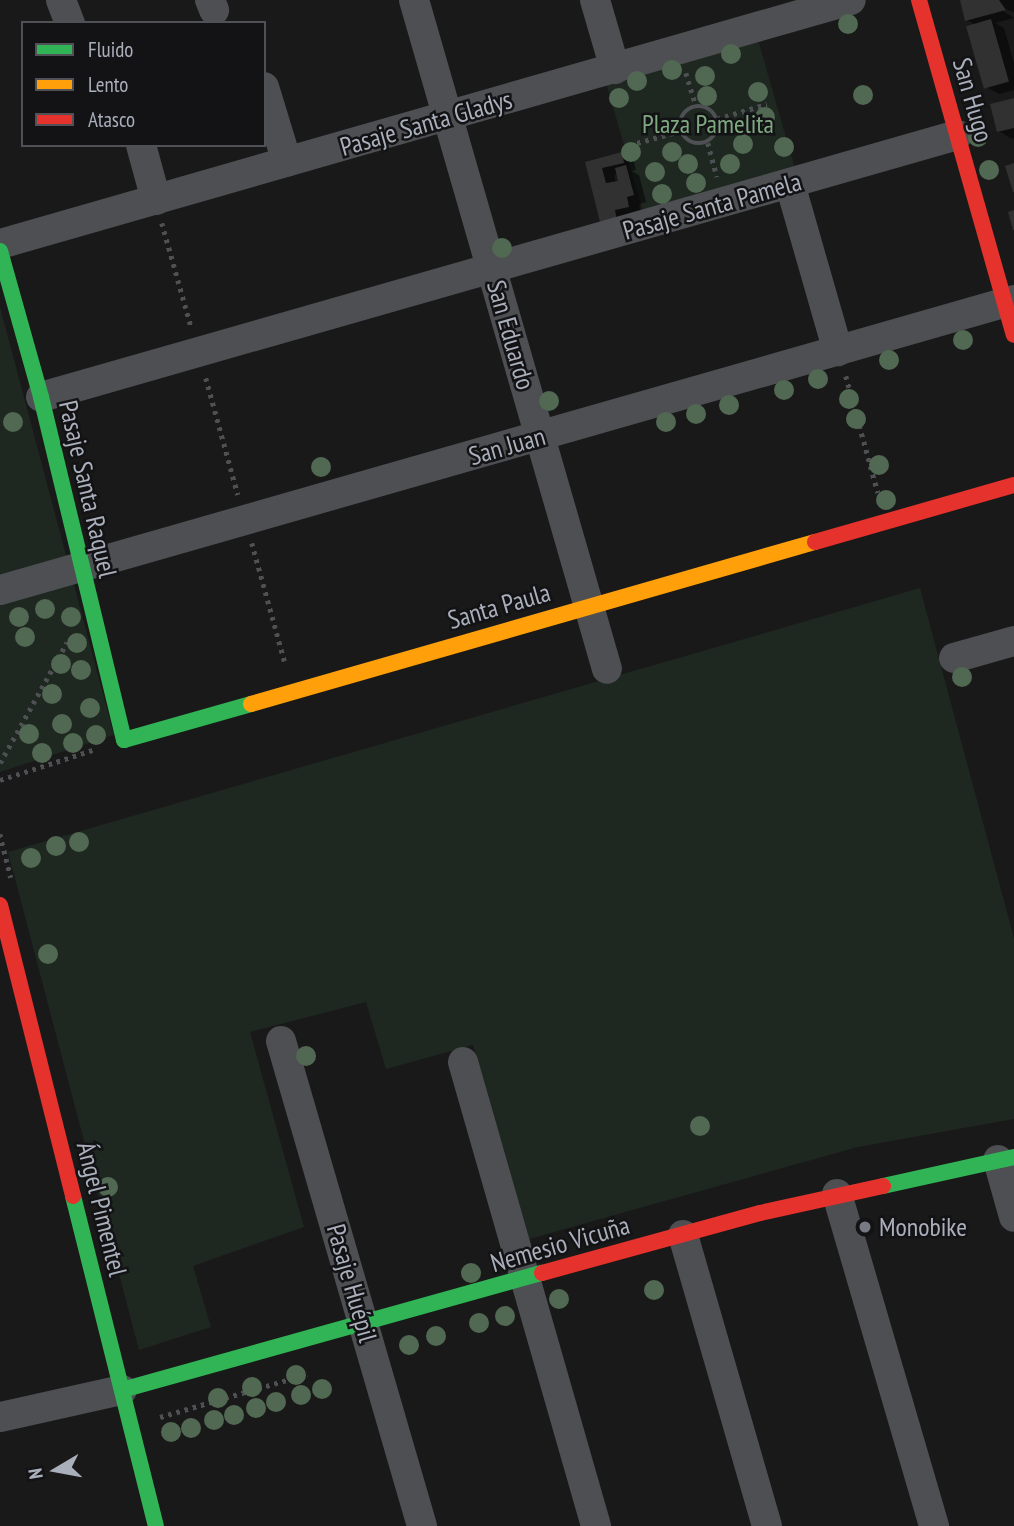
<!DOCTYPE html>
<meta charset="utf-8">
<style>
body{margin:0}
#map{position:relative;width:1014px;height:1526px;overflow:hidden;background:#191919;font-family:"PT Sans Narrow",sans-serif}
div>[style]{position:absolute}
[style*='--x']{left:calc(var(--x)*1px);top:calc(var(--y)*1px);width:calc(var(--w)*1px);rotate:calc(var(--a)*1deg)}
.green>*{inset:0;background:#1e2720;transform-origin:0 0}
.shadow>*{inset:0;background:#0007}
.building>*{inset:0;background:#313131;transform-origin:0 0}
.path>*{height:4.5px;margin-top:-2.25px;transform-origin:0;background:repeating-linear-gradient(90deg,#4f5054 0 3.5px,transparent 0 8.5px)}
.path>.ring{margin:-2.25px;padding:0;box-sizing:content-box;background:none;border:4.5px solid #4f5054;border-radius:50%}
.street>*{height:30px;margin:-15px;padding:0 15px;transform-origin:15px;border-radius:15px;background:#4d4f52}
.fast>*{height:16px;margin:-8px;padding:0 8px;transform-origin:8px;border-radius:8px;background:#30b455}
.slow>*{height:16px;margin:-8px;padding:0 8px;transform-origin:8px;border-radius:8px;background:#ff9f0a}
.jam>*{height:16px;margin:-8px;padding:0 8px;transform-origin:8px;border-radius:8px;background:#e5322d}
.trees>*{width:20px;height:20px;margin:-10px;border-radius:50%;background:#516852}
.dots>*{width:19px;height:19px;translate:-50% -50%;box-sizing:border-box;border:4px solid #131315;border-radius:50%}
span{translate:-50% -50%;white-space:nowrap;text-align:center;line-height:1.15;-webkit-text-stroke:5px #131315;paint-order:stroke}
.street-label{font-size:26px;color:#a9afbb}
.park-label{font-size:26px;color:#7fa881}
.poi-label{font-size:26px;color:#a9afbb}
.left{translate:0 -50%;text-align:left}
.legend{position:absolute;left:21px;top:21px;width:245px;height:126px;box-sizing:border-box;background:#131315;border:2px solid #4f5157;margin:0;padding:9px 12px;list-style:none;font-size:21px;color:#a9afbb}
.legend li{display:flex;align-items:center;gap:14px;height:35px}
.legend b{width:35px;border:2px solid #4f5157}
.north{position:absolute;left:21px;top:1435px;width:70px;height:70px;-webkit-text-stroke:5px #131315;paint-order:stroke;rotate:260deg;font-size:19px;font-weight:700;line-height:28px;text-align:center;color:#a9afbb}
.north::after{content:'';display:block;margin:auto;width:24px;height:32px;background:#a9afbb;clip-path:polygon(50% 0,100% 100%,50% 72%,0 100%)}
</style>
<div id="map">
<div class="green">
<i style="left:757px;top:36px;width:141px;height:158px;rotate:74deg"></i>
<i style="clip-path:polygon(0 307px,114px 735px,0 772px)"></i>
<i style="clip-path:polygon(920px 588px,1014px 938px,1014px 1119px,858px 1147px,529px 1239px,473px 1045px,386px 1069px,366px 1002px,250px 1032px,304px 1227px,193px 1266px,211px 1327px,139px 1350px,8px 852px)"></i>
</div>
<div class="shadow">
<i style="clip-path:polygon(962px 0,1014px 0,1014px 12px,997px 7px,1014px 18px,995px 23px,1004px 28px,1014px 63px,1014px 90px,999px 94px,986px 87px,976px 25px,967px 20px)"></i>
<i style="clip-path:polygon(1014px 99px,1014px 138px,1012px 139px,999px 131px)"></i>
<i style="clip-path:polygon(evenodd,622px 154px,634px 162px,636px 170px,632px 171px,639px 175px,646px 202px,639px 204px,641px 214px,615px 232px,587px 163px,622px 154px,618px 174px,620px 182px,616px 183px,614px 175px,618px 174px)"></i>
</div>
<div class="building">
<i style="clip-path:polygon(960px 0,999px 0,1006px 10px,965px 21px)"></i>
<i style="left:991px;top:19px;width:65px;height:26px;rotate:74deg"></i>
<i style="clip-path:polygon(1014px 98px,1014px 128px,997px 132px,990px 104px)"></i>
<i style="clip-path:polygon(622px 152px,624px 163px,602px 168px,606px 183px,618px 181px,615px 168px,626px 165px,634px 195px,627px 197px,629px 207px,615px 210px,617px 221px,601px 226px,585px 162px)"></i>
<i style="clip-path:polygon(1014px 163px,1014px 192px,1013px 192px,1005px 166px)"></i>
<i style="clip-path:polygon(1014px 210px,1014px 230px,1013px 230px,1008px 212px)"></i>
</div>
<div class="path">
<i style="--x:686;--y:73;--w:34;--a:73"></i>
<i class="ring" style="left:680px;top:106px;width:33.5px;height:33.5px"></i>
<i style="--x:717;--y:119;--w:52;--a:-16.7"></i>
<i style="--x:637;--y:143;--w:45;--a:-15.6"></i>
<i style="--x:708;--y:143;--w:35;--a:75"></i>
<i style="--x:162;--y:223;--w:107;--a:74.3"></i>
<i style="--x:846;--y:376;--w:121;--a:74.7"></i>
<i style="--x:206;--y:378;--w:121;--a:74.7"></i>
<i style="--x:252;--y:543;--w:124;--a:74.6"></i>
<i style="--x:0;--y:763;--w:138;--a:-61"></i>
<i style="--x:0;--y:780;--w:101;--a:-17.9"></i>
<i style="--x:0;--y:834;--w:45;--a:76"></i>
<i style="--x:160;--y:1417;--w:153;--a:-16.3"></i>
</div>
<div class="street">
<i style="--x:61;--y:0;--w:25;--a:69"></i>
<i style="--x:210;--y:0;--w:11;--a:68"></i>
<i style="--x:414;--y:0;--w:696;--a:73.91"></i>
<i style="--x:595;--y:0;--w:72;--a:73.8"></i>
<i style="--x:264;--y:87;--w:78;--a:73"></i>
<i style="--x:141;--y:145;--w:57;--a:74.7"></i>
<i style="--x:790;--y:184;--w:174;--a:74"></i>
<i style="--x:0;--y:244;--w:885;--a:-16"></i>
<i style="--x:41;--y:397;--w:953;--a:-15.96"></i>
<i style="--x:0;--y:590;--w:1055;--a:-15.96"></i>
<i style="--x:954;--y:658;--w:62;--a:-15.8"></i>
<i style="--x:281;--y:1041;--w:505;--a:73.79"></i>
<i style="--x:463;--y:1062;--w:483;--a:74"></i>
<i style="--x:998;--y:1160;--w:59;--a:74.3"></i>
<i style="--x:837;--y:1194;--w:346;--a:73.7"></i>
<i style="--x:683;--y:1235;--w:303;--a:73.9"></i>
<i style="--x:0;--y:1417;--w:125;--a:-12.5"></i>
</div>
<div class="fast">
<i style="--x:0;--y:251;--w:152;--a:74.3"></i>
<i style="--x:41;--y:397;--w:353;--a:76.4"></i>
<i style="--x:124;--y:740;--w:132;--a:-15.8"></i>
<i style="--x:883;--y:1186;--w:134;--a:-12.5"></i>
<i style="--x:73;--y:1196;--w:340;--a:75.9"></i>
<i style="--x:122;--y:1390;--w:436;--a:-15.6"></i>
</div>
<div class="slow">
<i style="--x:251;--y:704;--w:587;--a:-16.03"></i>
</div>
<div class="jam">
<i style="--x:919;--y:0;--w:348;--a:74.2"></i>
<i style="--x:815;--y:542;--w:207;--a:-16"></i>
<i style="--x:0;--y:905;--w:300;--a:75.9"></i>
<i style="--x:542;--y:1273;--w:226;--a:-15.4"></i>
<i style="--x:760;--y:1213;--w:126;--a:-12.4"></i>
</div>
<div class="trees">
<i style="left:848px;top:24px"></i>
<i style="left:731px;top:54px"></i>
<i style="left:672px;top:70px"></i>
<i style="left:705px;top:76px"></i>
<i style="left:637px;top:81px"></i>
<i style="left:758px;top:92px"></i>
<i style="left:863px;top:95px"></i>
<i style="left:707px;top:96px"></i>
<i style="left:619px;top:98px"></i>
<i style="left:765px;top:117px"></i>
<i style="left:978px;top:137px"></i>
<i style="left:743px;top:144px"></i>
<i style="left:784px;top:147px"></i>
<i style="left:631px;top:152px"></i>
<i style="left:672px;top:152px"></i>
<i style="left:688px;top:164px"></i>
<i style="left:730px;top:164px"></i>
<i style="left:989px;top:170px"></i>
<i style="left:655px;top:172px"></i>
<i style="left:696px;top:183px"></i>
<i style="left:662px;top:194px"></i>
<i style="left:502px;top:248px"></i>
<i style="left:963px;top:340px"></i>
<i style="left:889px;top:360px"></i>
<i style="left:818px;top:379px"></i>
<i style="left:784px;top:390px"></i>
<i style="left:849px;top:399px"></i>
<i style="left:549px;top:401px"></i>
<i style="left:729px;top:405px"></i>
<i style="left:696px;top:414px"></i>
<i style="left:856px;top:419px"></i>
<i style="left:13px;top:422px"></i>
<i style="left:666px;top:422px"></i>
<i style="left:879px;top:465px"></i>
<i style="left:321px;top:467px"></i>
<i style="left:886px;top:500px"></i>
<i style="left:45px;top:609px"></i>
<i style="left:19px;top:617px"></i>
<i style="left:71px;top:617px"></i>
<i style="left:25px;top:637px"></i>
<i style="left:77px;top:643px"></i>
<i style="left:61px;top:664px"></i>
<i style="left:81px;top:670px"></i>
<i style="left:962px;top:677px"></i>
<i style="left:52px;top:694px"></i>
<i style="left:90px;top:708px"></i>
<i style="left:62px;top:724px"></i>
<i style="left:29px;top:734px"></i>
<i style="left:96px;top:735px"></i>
<i style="left:73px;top:743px"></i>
<i style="left:42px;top:753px"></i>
<i style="left:79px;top:842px"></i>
<i style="left:56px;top:846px"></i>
<i style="left:31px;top:858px"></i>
<i style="left:48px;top:954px"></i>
<i style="left:306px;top:1056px"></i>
<i style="left:700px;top:1126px"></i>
<i style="left:108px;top:1187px"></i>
<i style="left:471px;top:1273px"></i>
<i style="left:654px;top:1290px"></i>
<i style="left:559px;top:1299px"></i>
<i style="left:505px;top:1316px"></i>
<i style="left:479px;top:1323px"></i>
<i style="left:436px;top:1336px"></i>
<i style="left:409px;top:1345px"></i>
<i style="left:296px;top:1375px"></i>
<i style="left:252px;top:1387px"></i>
<i style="left:322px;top:1389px"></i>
<i style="left:301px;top:1395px"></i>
<i style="left:218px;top:1398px"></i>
<i style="left:276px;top:1402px"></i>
<i style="left:256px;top:1408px"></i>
<i style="left:234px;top:1415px"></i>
<i style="left:214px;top:1420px"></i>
<i style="left:191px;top:1428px"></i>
<i style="left:171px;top:1432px"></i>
</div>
<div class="dots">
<i style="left:865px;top:1227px;background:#777a82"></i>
</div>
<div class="street-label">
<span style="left:973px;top:100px;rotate:74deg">San Hugo</span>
<span style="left:426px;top:123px;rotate:-16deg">Pasaje Santa Gladys</span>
<span style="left:712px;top:206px;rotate:-16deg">Pasaje Santa Pamela</span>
<span style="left:511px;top:335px;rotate:74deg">San Eduardo</span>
<span style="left:507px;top:446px;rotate:-16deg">San Juan</span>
<span style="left:88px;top:489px;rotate:77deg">Pasaje Santa Raquel</span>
<span style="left:499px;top:606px;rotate:-16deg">Santa Paula</span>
<span style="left:102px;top:1209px;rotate:76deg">Ángel Pimentel</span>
<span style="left:560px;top:1244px;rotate:-16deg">Nemesio Vicuña</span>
<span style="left:352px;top:1283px;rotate:74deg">Pasaje Huépil</span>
</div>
<div class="park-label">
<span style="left:708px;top:124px">Plaza Pamelita</span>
</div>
<div class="poi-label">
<span class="left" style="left:879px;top:1227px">Monobike</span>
</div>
<ul class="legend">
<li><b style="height:9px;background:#30b455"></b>Fluido</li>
<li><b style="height:9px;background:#ff9f0a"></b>Lento</li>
<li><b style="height:9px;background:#e5322d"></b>Atasco</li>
</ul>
<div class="north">N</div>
</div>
